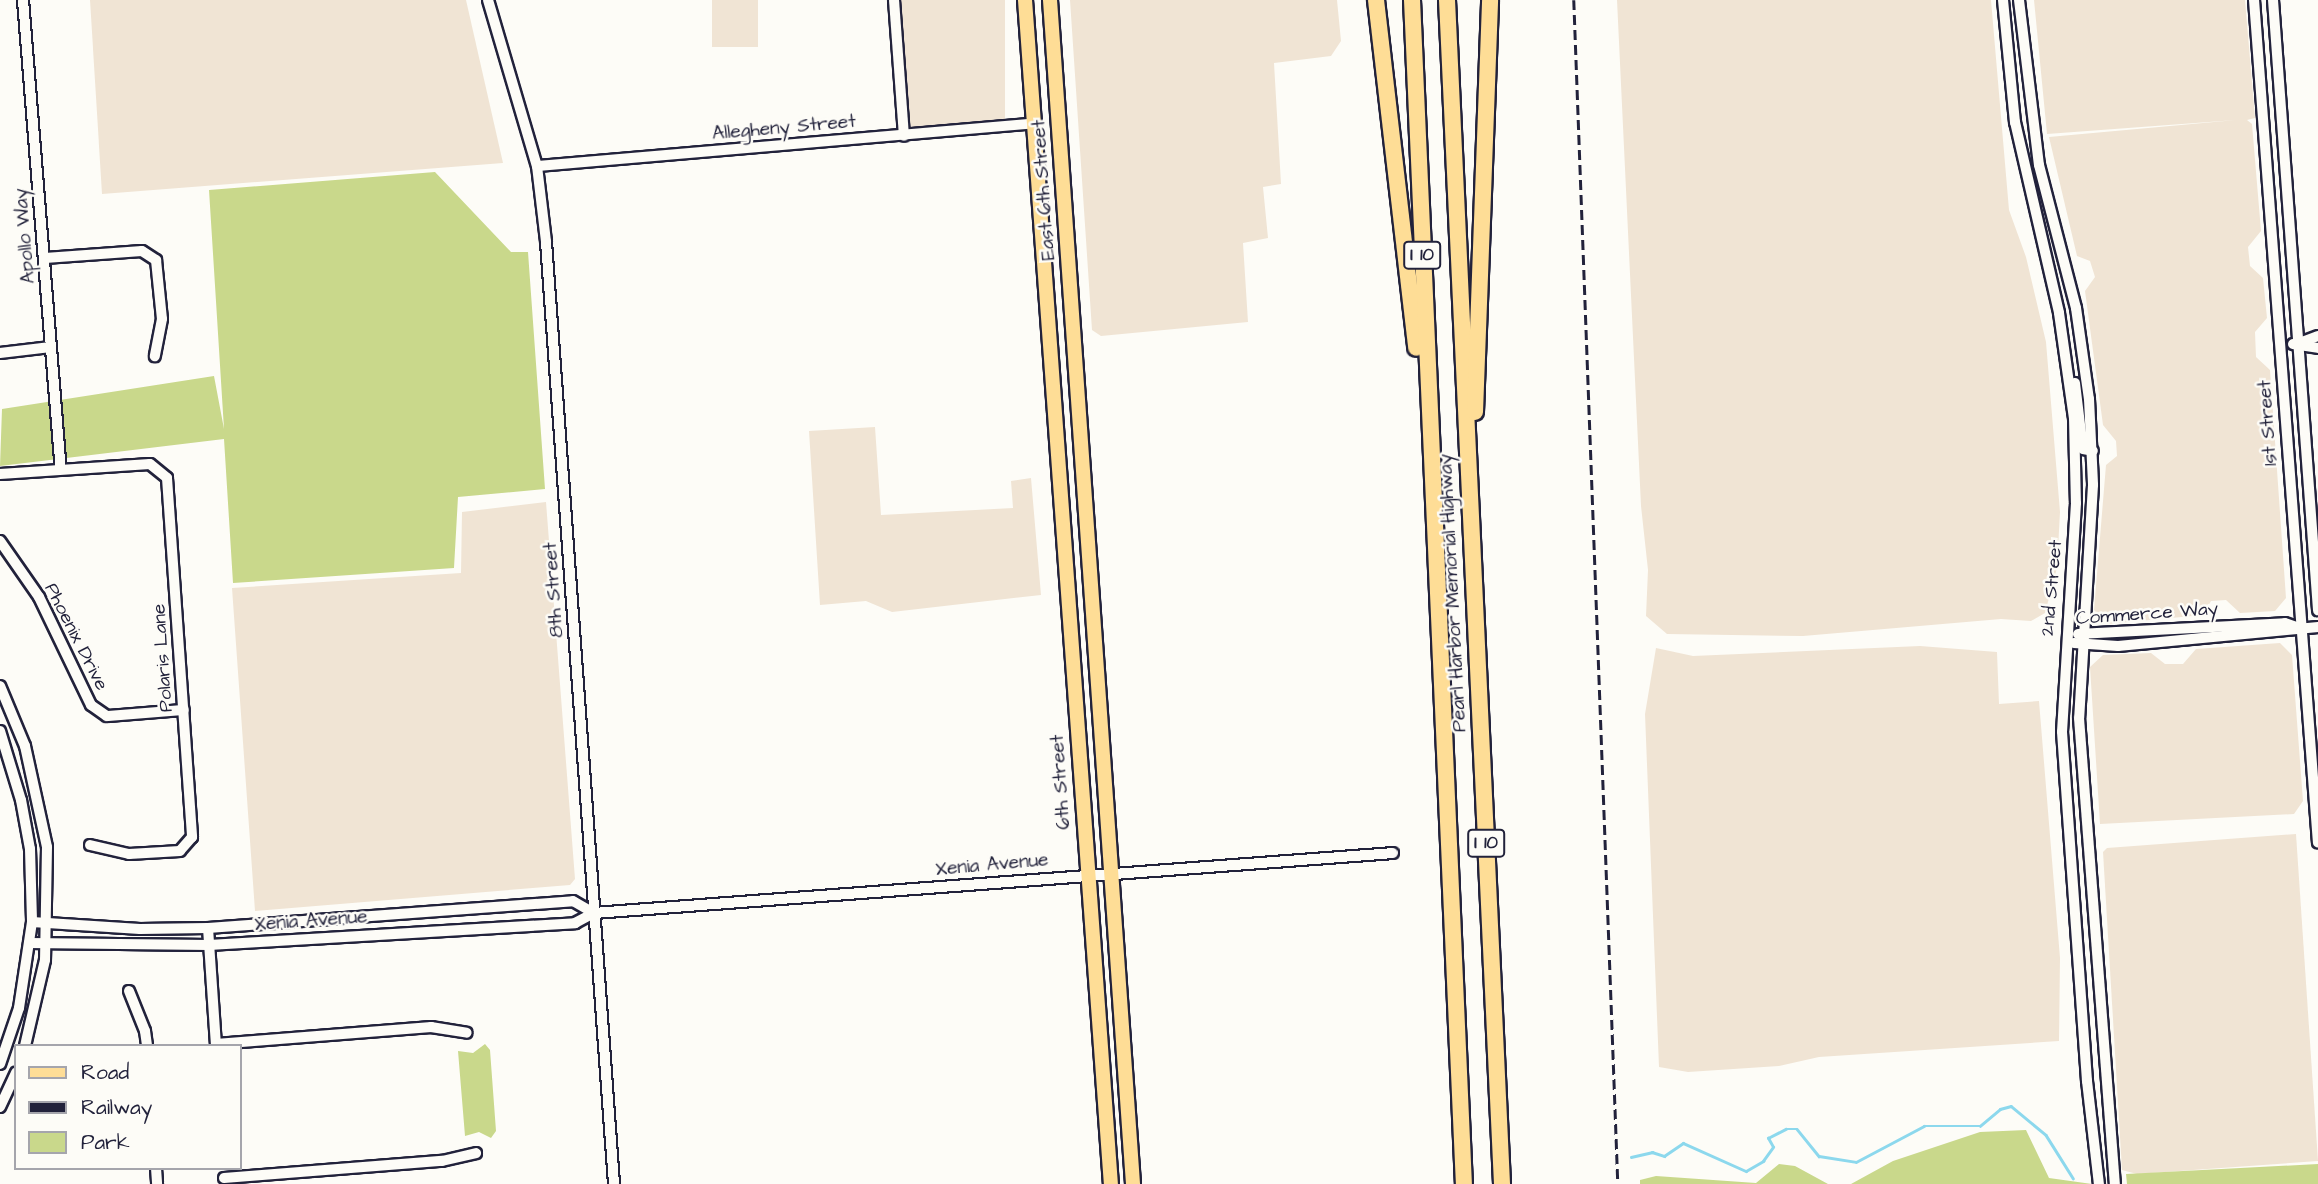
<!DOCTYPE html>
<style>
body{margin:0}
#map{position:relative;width:2318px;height:1184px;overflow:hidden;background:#fdfcf7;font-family:"Architects Daughter",sans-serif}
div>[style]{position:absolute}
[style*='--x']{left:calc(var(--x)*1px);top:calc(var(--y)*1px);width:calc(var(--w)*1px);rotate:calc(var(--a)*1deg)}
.built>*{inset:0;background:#f0e4d4;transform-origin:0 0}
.green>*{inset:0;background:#c9d88b}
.stream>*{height:2.5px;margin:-1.25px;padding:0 1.25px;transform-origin:1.25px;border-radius:1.25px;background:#8cd8ed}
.roads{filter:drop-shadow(2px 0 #22223b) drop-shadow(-2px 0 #22223b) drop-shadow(0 2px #22223b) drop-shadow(0 -2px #22223b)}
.minor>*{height:10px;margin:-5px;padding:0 5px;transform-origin:5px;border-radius:5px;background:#fdfcf7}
.major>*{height:14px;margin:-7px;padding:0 7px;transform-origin:7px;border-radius:7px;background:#fedd96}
.highway>*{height:16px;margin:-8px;padding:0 8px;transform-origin:8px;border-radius:8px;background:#fedd96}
.rail>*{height:2.5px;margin-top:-1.25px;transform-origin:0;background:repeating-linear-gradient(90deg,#22223b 0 10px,transparent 0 15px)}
span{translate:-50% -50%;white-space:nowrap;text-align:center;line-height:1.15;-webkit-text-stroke:5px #fdfcf7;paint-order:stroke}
.shield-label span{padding:2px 5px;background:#fdfcf7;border:2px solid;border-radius:5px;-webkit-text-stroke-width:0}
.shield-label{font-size:18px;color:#22223b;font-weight:700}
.street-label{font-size:19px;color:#22223b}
.legend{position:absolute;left:14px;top:1044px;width:228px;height:126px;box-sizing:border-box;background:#fdfcf7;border:2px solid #a5a5ac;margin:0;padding:9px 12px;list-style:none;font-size:21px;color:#22223b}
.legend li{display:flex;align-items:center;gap:14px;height:35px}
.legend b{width:35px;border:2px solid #a5a5ac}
</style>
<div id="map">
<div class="built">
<i style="clip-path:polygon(90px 0,466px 0,503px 163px,102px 194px)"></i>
<i style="left:712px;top:0;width:46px;height:47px"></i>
<i style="left:900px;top:0;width:105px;height:127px"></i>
<i style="clip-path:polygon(1070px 0,1337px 0,1341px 41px,1331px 56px,1274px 63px,1281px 184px,1263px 187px,1268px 238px,1243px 243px,1248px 322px,1101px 336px,1092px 330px)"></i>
<i style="clip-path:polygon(1617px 0,1991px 0,2009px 210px,2026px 257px,2046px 342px,2060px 512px,2057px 568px,2045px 613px,2031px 621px,2001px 619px,1803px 636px,1667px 634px,1646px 616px,1648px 570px,1641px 506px)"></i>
<i style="clip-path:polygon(2034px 0,2245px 0,2255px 118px,2247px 120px,2252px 124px,2261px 231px,2248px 247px,2250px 266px,2263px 278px,2267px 318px,2255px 332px,2256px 357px,2270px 370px,2286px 598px,2275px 611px,2240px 613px,2226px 600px,2211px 601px,2203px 615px,2107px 624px,2094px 610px,2106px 465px,2117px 456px,2116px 441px,2103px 425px,2085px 291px,2095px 277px,2090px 261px,2077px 256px,2049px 137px,2236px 120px,2047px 134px)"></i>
<i style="clip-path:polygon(875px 427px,881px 515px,1013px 508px,1011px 481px,1031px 478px,1041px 595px,892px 612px,866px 601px,820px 605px,809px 431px)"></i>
<i style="clip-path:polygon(546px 502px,575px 879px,570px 885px,255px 911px,232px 588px,461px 573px,462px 512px)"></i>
<i style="clip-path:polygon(2280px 643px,2292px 655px,2303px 801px,2294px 814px,2100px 824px,2090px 667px,2103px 655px,2151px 653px,2165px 664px,2183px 664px,2196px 649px)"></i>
<i style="clip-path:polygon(1920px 646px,1997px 652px,1999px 704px,2039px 701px,2060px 958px,2059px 1041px,1819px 1057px,1779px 1066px,1688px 1072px,1659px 1067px,1645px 714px,1656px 648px,1693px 656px)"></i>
<i style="clip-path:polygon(2296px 834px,2318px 1161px,2137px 1174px,2122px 1170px,2103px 852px,2107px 848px)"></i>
</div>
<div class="green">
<i style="clip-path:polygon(435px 172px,511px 252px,528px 252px,545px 489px,458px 497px,454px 568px,233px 583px,224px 439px,0 466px,2px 409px,214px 376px,224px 429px,209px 190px)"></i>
<i style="clip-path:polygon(485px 1044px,490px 1050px,496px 1131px,491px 1138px,479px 1132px,465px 1136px,458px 1051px,473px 1053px)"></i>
<i style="clip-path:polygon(2026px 1130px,2049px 1178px,2092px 1184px,1851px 1184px,1893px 1161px,1980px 1132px)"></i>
<i style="clip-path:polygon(1779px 1164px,1795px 1166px,1828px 1184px,1640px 1184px,1640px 1180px,1656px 1176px,1756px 1183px)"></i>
<i style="clip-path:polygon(2318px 1164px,2318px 1184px,2127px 1184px,2126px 1174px)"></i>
</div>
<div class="stream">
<i style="--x:1631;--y:1157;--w:22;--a:-13"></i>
<i style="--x:1652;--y:1152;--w:13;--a:18"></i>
<i style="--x:1664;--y:1156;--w:23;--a:-34"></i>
<i style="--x:1683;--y:1143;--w:69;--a:24"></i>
<i style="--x:1746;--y:1171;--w:20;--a:-30"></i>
<i style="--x:1763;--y:1161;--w:17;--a:-54"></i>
<i style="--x:1773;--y:1147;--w:10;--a:-119"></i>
<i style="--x:1768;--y:1138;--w:20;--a:-27"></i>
<i style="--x:1786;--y:1129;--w:11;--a:0"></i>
<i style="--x:1797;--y:1129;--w:35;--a:51"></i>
<i style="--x:1819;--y:1156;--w:37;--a:9"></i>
<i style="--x:1856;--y:1162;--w:77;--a:-27.9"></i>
<i style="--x:1924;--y:1126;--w:56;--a:0"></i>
<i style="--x:1980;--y:1126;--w:26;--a:-40"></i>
<i style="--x:2000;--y:1109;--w:11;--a:-15"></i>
<i style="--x:2011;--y:1106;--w:45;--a:39.6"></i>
<i style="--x:2046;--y:1135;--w:51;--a:57.9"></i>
</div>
<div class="roads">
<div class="minor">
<i style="--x:23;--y:0;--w:471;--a:85.4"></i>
<i style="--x:488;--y:0;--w:173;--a:73.6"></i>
<i style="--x:537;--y:166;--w:77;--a:83.2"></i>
<i style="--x:546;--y:242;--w:944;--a:85.87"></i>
<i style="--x:894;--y:0;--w:136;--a:85.8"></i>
<i style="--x:2003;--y:0;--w:123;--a:84.4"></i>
<i style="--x:2015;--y:122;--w:196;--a:77"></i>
<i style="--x:2059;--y:313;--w:106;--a:81.9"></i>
<i style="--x:2074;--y:418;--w:85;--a:88.7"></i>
<i style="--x:2076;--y:503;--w:229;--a:93.5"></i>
<i style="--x:2062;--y:732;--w:350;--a:85.9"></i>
<i style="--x:2087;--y:1081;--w:104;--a:83.4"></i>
<i style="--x:2019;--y:0;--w:166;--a:83.1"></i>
<i style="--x:2039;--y:165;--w:148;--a:75.5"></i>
<i style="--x:2076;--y:308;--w:92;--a:81.9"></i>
<i style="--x:2089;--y:399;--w:86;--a:87.3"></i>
<i style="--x:2093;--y:485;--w:233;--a:93.4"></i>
<i style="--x:2079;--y:718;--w:467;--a:85.6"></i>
<i style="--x:2254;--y:0;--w:845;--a:85.66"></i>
<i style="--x:2273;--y:0;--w:612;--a:85.78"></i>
<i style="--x:537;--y:166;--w:500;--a:-4.9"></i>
<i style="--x:45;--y:258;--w:97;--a:-4.1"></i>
<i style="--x:142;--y:251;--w:17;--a:33"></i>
<i style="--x:156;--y:260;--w:59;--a:84.2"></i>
<i style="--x:162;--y:319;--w:38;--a:101"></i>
<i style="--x:2293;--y:344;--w:25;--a:9"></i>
<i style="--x:2297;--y:344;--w:22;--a:-21"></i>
<i style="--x:0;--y:353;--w:51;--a:-6.7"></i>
<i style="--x:2075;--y:383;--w:66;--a:83.1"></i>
<i style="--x:2083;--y:449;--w:10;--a:11"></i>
<i style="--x:0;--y:474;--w:150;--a:-3.8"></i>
<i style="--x:150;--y:464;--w:22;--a:39"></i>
<i style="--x:167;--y:478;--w:360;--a:86"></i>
<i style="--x:192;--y:837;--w:18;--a:131"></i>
<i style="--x:180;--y:851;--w:51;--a:176.6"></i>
<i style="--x:129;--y:854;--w:40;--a:-167"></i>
<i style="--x:0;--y:541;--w:68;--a:55.1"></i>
<i style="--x:39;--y:597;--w:120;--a:64.3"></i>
<i style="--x:91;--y:705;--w:19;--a:35"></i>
<i style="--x:107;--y:716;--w:77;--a:-4.5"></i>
<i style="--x:2078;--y:634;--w:207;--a:-3"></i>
<i style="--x:2285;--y:623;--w:18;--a:19"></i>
<i style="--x:2074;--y:643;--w:44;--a:3.9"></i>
<i style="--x:2118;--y:646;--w:201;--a:-5.4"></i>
<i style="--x:0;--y:686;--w:65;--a:67.4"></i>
<i style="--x:25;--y:746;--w:103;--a:77.7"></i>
<i style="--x:47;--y:847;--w:113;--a:91"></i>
<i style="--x:45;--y:960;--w:88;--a:103.1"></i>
<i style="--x:0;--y:731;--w:72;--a:73.1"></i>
<i style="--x:21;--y:800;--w:50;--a:79.6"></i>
<i style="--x:30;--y:849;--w:73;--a:88.4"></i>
<i style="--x:32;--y:922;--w:87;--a:98.6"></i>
<i style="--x:19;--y:1008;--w:59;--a:108.7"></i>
<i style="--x:32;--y:922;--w:108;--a:3.7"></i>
<i style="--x:140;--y:929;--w:68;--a:-0.8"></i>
<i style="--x:208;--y:928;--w:366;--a:-4.2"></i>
<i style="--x:573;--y:901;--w:24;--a:30"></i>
<i style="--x:208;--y:928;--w:118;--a:86.1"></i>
<i style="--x:29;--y:943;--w:180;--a:0.6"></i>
<i style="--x:209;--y:945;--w:367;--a:-3.4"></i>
<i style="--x:575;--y:923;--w:21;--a:-28"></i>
<i style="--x:594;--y:913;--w:801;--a:-4.29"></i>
<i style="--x:129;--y:991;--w:43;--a:68.2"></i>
<i style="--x:145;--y:1031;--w:15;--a:82"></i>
<i style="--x:216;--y:1044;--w:216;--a:-4.5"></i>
<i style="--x:431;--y:1027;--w:36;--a:9"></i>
<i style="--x:0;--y:1107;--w:38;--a:-65"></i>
<i style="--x:156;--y:1168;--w:16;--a:86"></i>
<i style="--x:224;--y:1178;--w:219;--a:-4.5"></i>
<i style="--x:442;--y:1161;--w:35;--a:-13"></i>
</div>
<div class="major">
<i style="--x:1025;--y:0;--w:1187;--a:85.85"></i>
<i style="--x:1050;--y:0;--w:1187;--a:85.99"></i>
</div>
<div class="highway">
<i style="--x:1376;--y:0;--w:350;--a:83.4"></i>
<i style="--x:1412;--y:0;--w:1185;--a:87.49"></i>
<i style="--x:1447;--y:0;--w:1185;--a:87.34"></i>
<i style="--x:1475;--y:412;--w:412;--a:-87.9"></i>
</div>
</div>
<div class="rail">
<i style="--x:1574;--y:0;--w:1185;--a:87.87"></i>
</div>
<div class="shield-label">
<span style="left:1422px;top:255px">I 10</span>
<span style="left:1486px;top:843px">I 10</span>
</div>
<div class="street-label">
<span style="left:784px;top:128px;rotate:-5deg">Allegheny Street</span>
<span style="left:1044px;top:190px;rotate:-94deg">East 6th Street</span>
<span style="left:25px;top:236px;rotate:-95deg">Apollo Way</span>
<span style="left:2268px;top:423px;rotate:-94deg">1st Street</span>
<span style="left:2052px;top:588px;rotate:-85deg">2nd Street</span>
<span style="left:554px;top:590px;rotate:-94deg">8th Street</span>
<span style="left:1453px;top:593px;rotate:-93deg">Pearl Harbor Memorial Highway</span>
<span style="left:2147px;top:614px;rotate:-4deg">Commerce Way</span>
<span style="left:76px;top:637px;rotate:63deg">Phoenix Drive</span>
<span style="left:163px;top:658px;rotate:-94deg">Polaris Lane</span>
<span style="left:1061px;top:782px;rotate:-94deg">6th Street</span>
<span style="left:992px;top:865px;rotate:-5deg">Xenia Avenue</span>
<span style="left:311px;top:921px;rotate:-4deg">Xenia Avenue</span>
</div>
<ul class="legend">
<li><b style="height:9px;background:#fedd96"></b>Road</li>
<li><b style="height:9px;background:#22223b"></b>Railway</li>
<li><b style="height:19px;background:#c9d88b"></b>Park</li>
</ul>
</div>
